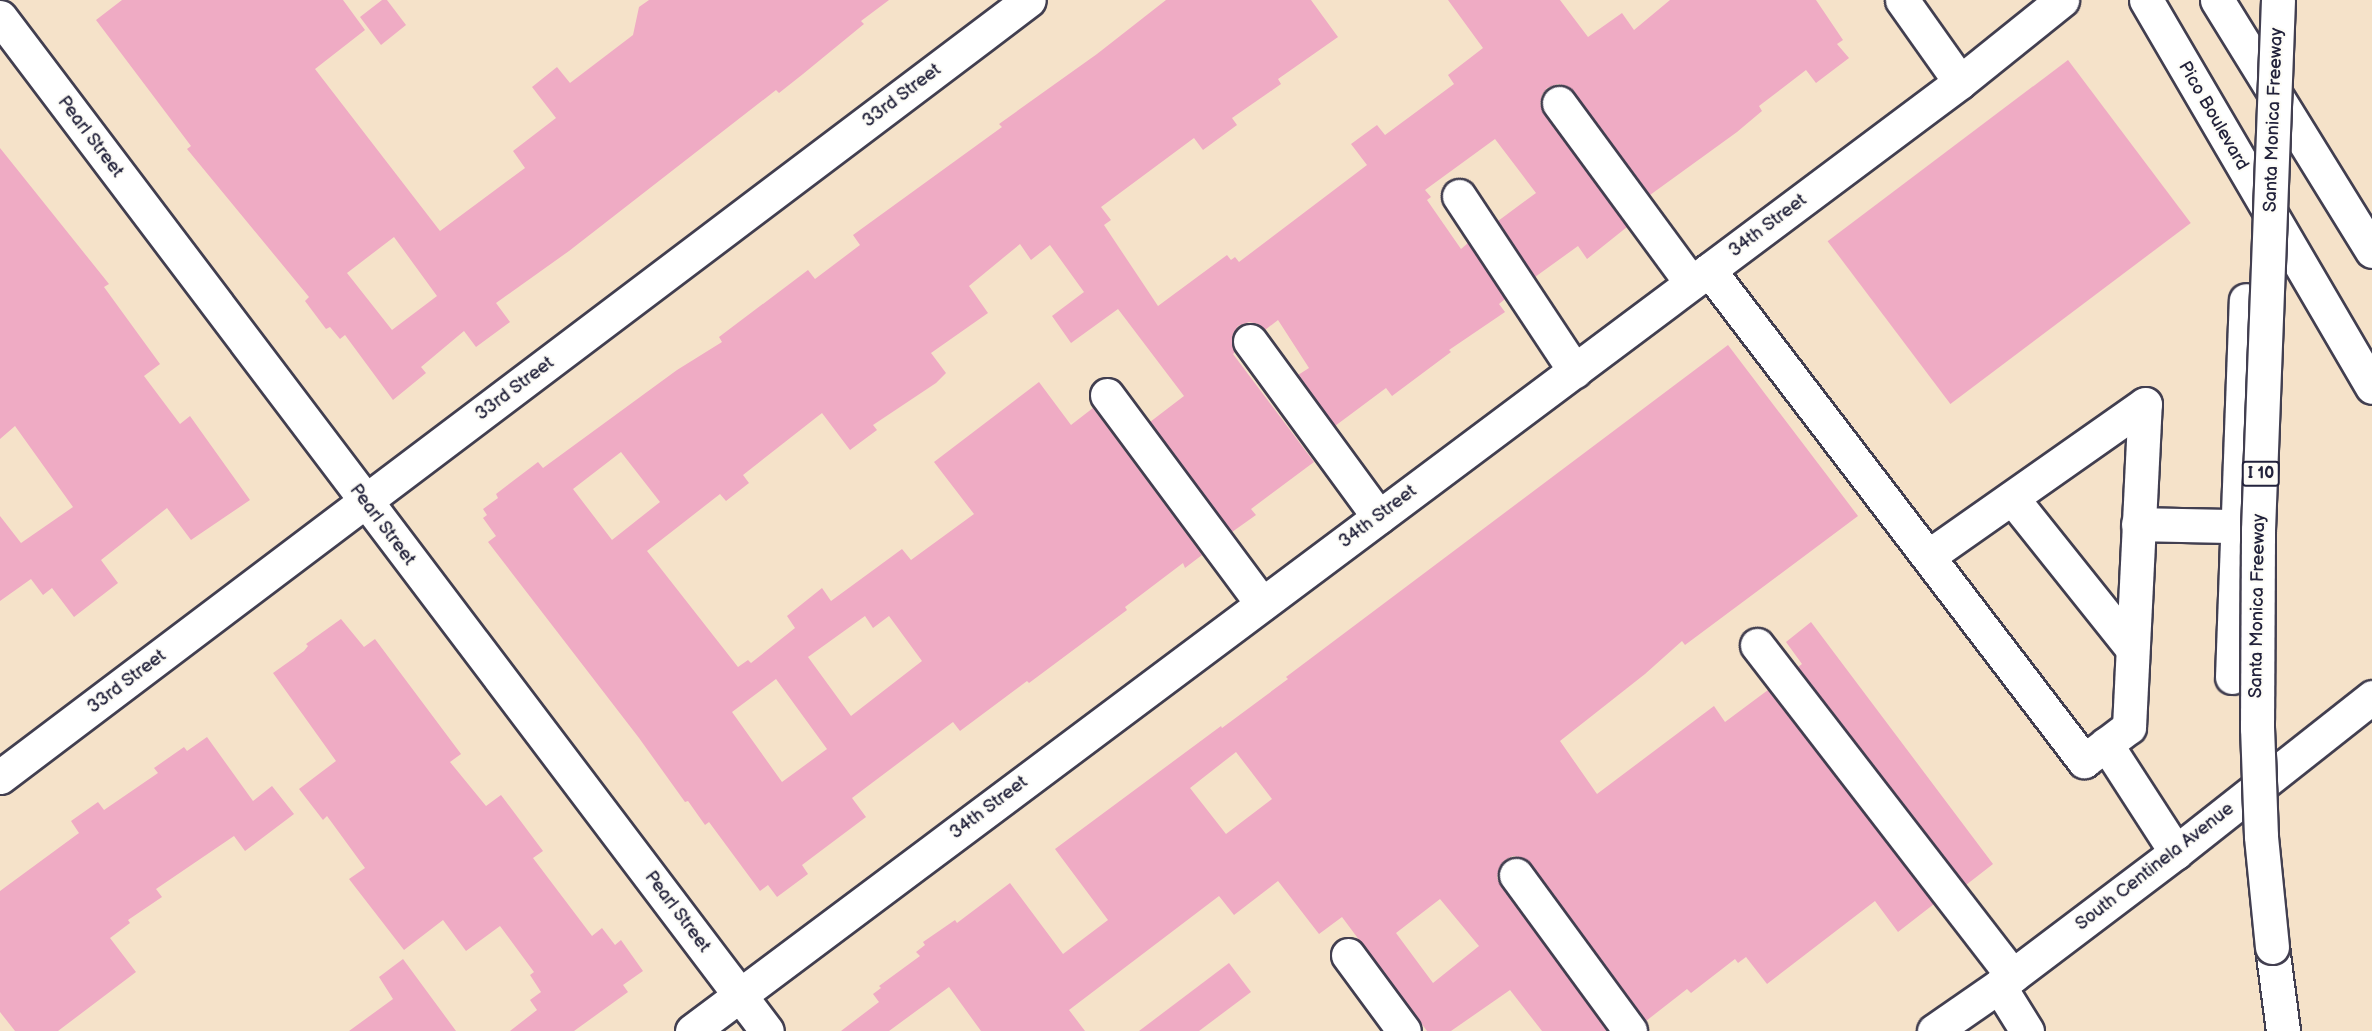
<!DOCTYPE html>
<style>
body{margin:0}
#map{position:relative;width:2372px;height:1031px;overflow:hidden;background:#f5e2c9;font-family:"Balsamiq Sans",sans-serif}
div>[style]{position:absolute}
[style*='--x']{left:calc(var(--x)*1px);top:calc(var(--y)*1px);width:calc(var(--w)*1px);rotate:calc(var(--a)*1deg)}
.building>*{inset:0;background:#efabc4;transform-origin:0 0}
.roads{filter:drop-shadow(2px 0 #423f50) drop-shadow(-2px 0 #423f50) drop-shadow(0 2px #423f50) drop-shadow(0 -2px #423f50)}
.minor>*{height:33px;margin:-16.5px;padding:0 16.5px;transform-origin:16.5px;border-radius:16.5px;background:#fff}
.major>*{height:33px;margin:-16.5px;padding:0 16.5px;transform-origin:16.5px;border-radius:16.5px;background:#fff}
.highway>*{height:33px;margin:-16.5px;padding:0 16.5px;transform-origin:16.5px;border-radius:16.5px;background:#fff}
.bridges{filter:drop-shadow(2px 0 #423f50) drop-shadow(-2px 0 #423f50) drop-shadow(0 2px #423f50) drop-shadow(0 -2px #423f50)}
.highway-bridge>*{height:33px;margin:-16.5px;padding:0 16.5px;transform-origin:16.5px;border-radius:16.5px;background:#fff}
span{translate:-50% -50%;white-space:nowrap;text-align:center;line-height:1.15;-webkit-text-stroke:4.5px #fdfcf7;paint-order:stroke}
.shield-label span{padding:2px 4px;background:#fdfcf7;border:2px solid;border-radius:4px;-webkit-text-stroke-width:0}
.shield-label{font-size:16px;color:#22223b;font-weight:700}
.street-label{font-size:18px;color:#22223b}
</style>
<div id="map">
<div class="building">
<i style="clip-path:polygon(evenodd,122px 0,343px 0,365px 30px,315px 69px,440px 231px,525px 168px,513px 151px,556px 118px,532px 87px,557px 67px,570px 83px,633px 35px,639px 7px,649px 0,889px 0,861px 21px,864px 24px,803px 74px,779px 93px,776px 90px,569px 251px,496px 303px,510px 322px,476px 347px,464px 331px,421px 367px,426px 373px,393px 400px,345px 335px,340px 339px,330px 327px,326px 329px,305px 301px,309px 297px,187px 149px,191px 146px,96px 20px,122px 0,394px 237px,437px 296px,392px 330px,347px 273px,394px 237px)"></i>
<i style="clip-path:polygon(382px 0,387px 0,406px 25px,381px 45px,360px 17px)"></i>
<i style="clip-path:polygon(evenodd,1166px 0,1311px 0,1338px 37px,1278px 79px,1281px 84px,1232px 118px,1237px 125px,1203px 150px,1194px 138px,1101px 207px,1111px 220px,1104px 225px,1158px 306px,1227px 255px,1231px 260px,1235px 257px,1239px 262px,1367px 165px,1351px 144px,1377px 125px,1385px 135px,1454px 84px,1448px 75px,1483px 48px,1448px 0,1560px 0,1588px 37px,1622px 13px,1634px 30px,1670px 0,1816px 0,1843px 40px,1837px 44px,1849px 58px,1816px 83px,1806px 70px,1759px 106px,1762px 111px,1737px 132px,1650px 195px,1574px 92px,1567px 86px,1558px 84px,1547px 88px,1542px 95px,1540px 104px,1544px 114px,1627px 227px,1587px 259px,1578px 246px,1535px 277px,1498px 221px,1536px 193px,1495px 139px,1425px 190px,1431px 197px,1427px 200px,1461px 249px,1468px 243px,1505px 299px,1499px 304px,1505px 312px,1449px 350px,1451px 352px,1392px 396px,1386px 388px,1335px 426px,1298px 375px,1309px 368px,1278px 320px,1265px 330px,1258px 324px,1249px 322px,1238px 326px,1233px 334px,1232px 344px,1235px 352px,1233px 354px,1314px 462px,1251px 509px,1256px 515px,1232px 532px,1150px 422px,1184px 396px,1118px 309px,1071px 343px,1052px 316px,1084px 292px,1050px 245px,1031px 260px,1020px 244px,969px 286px,988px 313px,931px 353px,946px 373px,936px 383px,873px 425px,877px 430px,850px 450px,822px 413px,743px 475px,749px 483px,726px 501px,720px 494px,647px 551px,738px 667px,748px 660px,751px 663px,795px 628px,787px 616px,822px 588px,831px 601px,902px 549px,911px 560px,974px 514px,934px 462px,1039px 382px,1071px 425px,1093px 408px,1202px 555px,1185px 568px,1183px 563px,1125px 607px,1127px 610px,1029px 683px,1027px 681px,960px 731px,953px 722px,852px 798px,866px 817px,802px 865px,808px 874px,777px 897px,768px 885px,760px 891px,709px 822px,705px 825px,688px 801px,685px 802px,639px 738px,488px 542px,496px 536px,483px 518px,487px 515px,483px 509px,498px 498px,496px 494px,538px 462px,543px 468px,677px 370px,722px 342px,719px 337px,808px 270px,815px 279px,860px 245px,853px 235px,1002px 127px,999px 124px,1097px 54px,1166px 0,621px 452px,660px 502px,612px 540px,573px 489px,621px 452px,1166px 0,865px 616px,873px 628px,889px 616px,922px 661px,851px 716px,808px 657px,865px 616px,1166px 0,776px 679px,827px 749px,782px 782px,732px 712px,776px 679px)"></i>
<i style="left:2068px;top:60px;width:204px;height:301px;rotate:53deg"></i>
<i style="clip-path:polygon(0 148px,109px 284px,104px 287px,160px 364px,144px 376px,180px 424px,190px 416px,250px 500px,191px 540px,167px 508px,101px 560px,118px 583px,74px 617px,52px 588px,43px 595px,31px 579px,0 601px,0 516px,21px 543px,73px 507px,15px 426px,0 439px)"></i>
<i style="clip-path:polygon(evenodd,1728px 345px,1858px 516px,1685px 645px,1682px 641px,1645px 674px,1560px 741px,1597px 794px,1714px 706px,1725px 722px,1768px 690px,1934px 904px,1898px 932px,1875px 901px,1767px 984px,1746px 957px,1738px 963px,1735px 959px,1691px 993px,1687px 989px,1646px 1021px,1531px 864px,1523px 858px,1513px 856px,1505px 860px,1499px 868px,1497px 878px,1501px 886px,1607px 1031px,1542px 1031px,1510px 990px,1451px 1031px,1427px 1031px,1342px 917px,1319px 934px,1278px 881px,1234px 915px,1219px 896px,1069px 1010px,1085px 1031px,981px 1031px,949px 987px,889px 1031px,841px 1031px,879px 1002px,873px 994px,881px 988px,879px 986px,920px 956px,916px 952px,925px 945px,923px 942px,955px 920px,957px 923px,1010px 883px,1063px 954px,1108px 920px,1055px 849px,1221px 726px,1222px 728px,1288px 679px,1286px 677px,1728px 345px,1236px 752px,1272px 799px,1226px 834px,1190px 788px,1236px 752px,1728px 345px,1440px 899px,1479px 946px,1433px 983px,1396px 933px,1440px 899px)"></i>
<i style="clip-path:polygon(341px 619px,364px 647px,375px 639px,461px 754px,450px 762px,486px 806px,501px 795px,543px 851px,533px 858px,592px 936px,602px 928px,615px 945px,621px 940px,643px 971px,623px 985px,628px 992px,574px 1031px,510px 1031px,537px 1010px,530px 1000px,541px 992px,530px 975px,534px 972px,500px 926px,466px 951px,443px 920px,404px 950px,349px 879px,365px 868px,327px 816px,323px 820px,299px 789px,336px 761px,273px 673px,304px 651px,308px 646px,306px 644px)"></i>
<i style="clip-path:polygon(1811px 622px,1993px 864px,1966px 885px,1798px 667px,1802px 664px,1786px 642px)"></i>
<i style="clip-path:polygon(207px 737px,253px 801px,272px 786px,294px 814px,245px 851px,234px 836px,156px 889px,162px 897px,128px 920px,130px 923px,110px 938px,136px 972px,58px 1031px,15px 1031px,0 1012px,0 891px,79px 833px,71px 821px,98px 802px,104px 810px,158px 773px,154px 768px,184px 747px,187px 751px)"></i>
<i style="clip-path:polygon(403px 959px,456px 1031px,349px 1031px,393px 999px,379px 977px)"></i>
<i style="clip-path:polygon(1229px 963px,1251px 992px,1199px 1031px,1139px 1031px)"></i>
</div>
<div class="roads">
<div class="minor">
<i style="--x:1902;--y:0;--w:100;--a:54.7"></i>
<i style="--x:0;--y:17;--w:1271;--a:52.9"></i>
<i style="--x:1559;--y:103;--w:223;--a:53.7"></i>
<i style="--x:1459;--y:196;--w:210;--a:56.5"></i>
<i style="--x:1709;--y:270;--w:618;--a:52.63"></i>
<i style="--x:2084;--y:761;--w:56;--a:-37.1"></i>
<i style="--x:2129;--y:727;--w:323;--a:-87.2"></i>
<i style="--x:2145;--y:404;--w:264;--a:144.9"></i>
<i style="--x:1250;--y:341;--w:218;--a:53.8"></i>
<i style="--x:1107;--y:395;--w:260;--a:53.4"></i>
<i style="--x:2012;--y:498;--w:191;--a:51.4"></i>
<i style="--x:2138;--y:524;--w:99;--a:1.2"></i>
<i style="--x:1757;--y:645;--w:418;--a:52.3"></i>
<i style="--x:2232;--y:677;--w:377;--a:-87.9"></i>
<i style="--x:2106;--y:744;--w:129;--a:57.1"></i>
<i style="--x:0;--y:777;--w:1289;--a:-37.06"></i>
<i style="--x:1516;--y:875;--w:193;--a:53.8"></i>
<i style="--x:1348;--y:955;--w:94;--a:53.6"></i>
<i style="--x:692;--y:1031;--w:1584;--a:-36.81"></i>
<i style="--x:1960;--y:82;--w:131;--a:-38.8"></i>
<i style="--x:1934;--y:1031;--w:79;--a:-34.7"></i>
</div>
<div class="major">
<i style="--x:2146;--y:0;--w:448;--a:59.7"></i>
<i style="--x:2217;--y:0;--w:295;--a:58.3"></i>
<i style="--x:1999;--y:986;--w:222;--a:-37.1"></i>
<i style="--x:2176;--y:852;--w:250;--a:-38.3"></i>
</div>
<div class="highway">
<i style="--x:2272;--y:947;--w:85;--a:82.5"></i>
<i style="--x:1999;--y:986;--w:53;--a:58.1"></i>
</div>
</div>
<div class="bridges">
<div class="highway-bridge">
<i style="--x:2272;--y:947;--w:112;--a:-95.7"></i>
<i style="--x:2261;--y:836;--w:108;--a:-92.1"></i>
<i style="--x:2257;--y:728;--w:198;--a:-89.7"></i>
<i style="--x:2258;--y:530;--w:530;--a:-87.84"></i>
</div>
</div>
<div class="shield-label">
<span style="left:2261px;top:474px">I 10</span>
</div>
<div class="street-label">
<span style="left:902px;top:96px;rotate:-37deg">33rd Street</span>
<span style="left:2213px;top:116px;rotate:60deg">Pico Boulevard</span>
<span style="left:2274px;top:120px;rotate:-88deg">Santa Monica Freeway</span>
<span style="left:90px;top:137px;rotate:53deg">Pearl Street</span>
<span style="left:1768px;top:226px;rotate:-37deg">34th Street</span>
<span style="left:515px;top:389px;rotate:-37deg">33rd Street</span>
<span style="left:1378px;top:517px;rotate:-37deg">34th Street</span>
<span style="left:382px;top:525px;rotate:53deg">Pearl Street</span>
<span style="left:2258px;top:606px;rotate:-89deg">Santa Monica Freeway</span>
<span style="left:127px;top:682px;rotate:-37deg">33rd Street</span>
<span style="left:989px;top:808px;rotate:-37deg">34th Street</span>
<span style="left:2155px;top:867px;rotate:-38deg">South Centinela Avenue</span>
<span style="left:677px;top:912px;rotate:53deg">Pearl Street</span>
</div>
</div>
